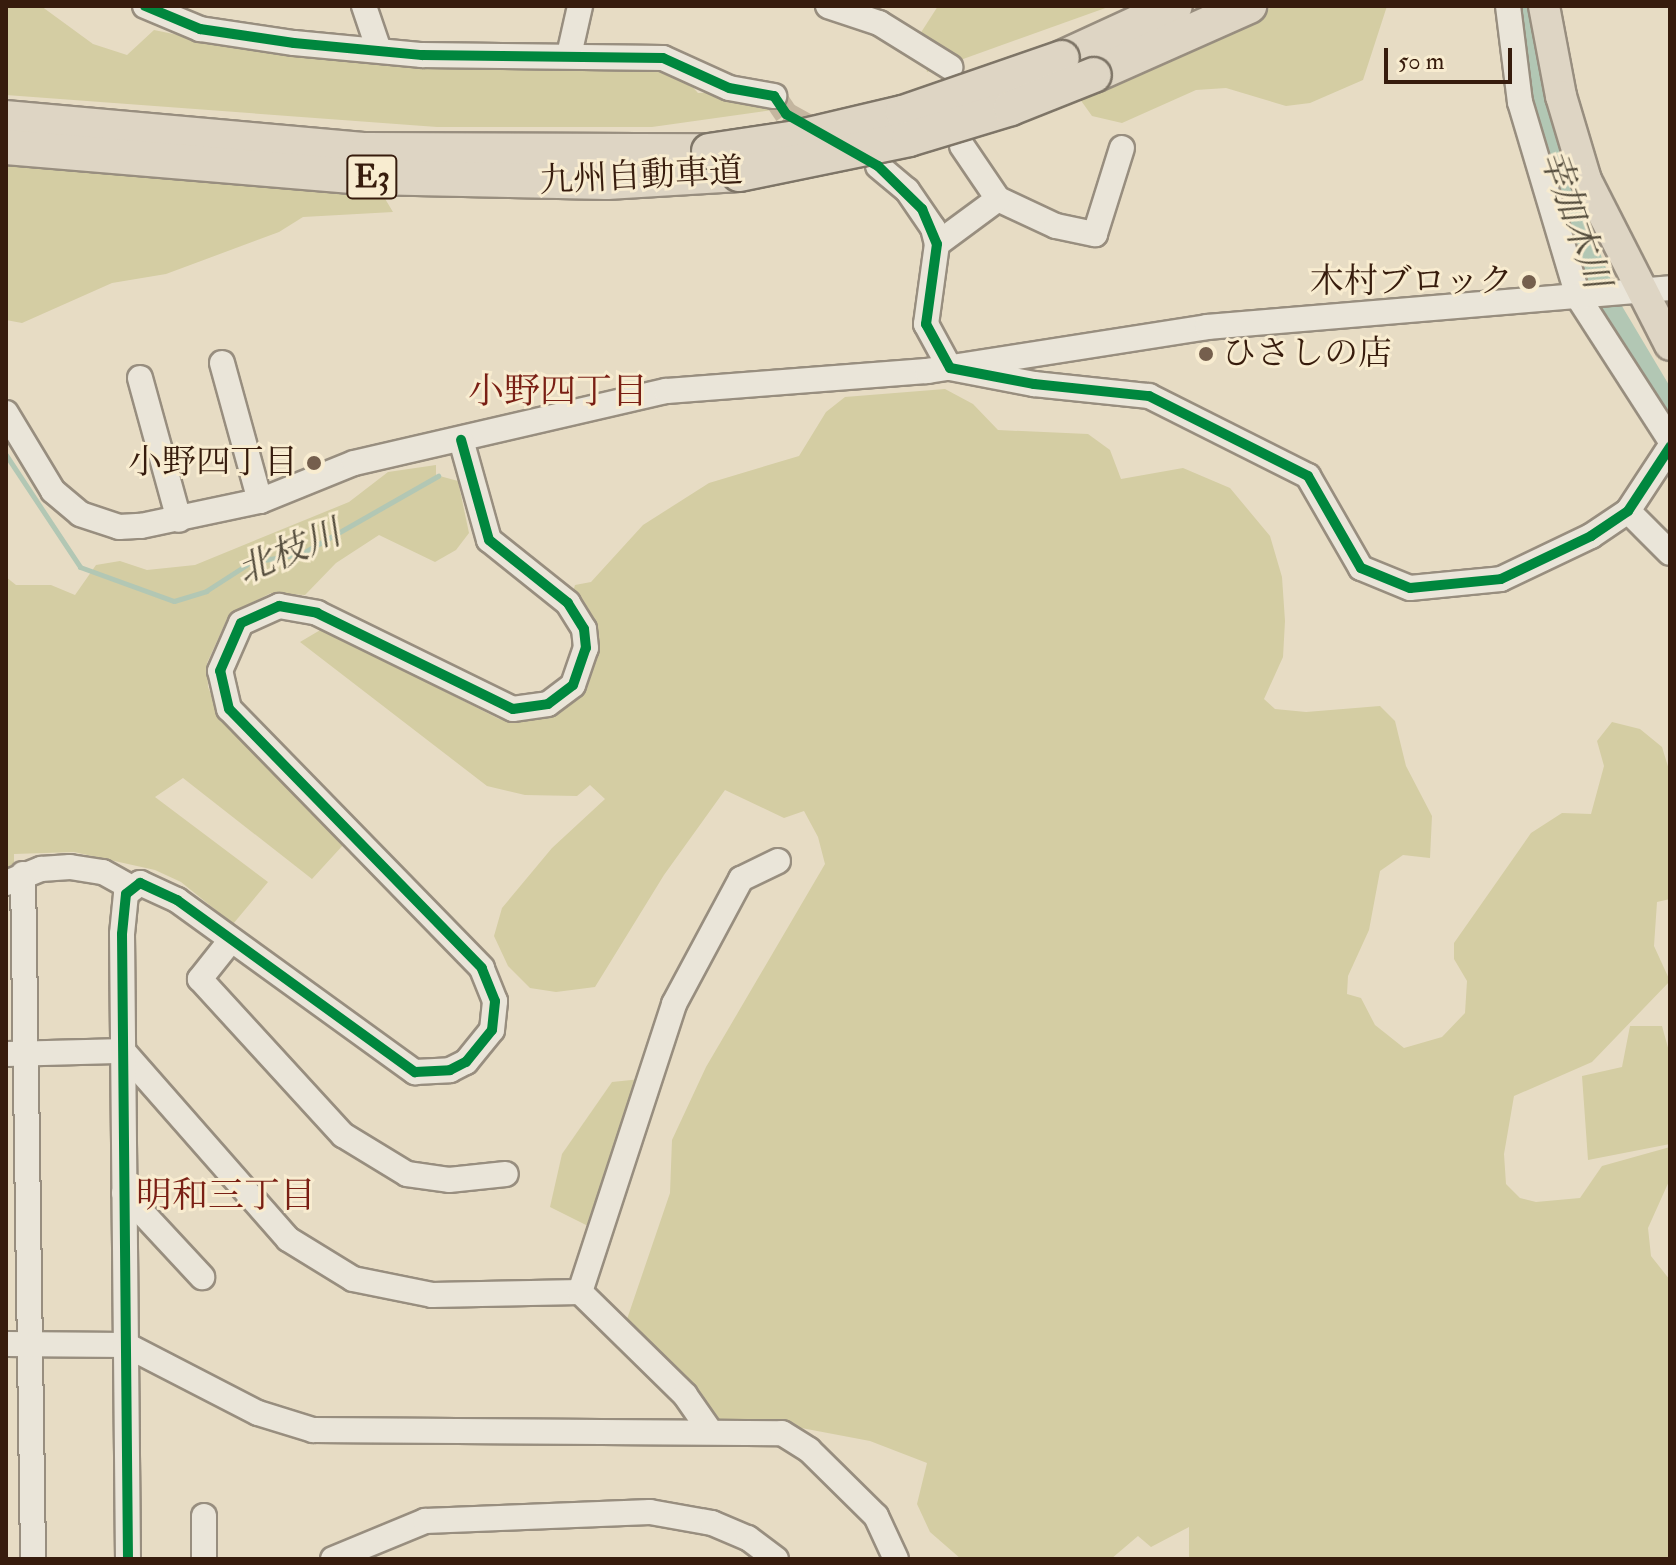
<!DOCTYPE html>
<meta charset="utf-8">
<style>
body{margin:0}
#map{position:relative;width:1676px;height:1565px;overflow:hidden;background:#e7dcc4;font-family:"IM FELL Double Pica","Noto Serif JP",serif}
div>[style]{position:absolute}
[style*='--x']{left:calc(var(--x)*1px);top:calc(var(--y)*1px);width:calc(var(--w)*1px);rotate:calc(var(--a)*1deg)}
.green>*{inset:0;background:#d4cda3}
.stream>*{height:5px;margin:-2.5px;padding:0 2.5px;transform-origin:2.5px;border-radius:2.5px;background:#b2c7b4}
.river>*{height:30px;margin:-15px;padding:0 15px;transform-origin:15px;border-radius:15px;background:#b2c7b4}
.minor-tunnel>*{height:24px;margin-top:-12px;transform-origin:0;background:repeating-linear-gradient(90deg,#c4b69f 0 24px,transparent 0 36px)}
.roads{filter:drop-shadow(2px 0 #988e7f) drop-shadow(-2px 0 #988e7f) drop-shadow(0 2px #988e7f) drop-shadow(0 -2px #988e7f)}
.minor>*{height:24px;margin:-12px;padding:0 12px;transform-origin:12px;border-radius:12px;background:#eae5d9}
.major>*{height:30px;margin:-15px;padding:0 15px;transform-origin:15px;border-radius:15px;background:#ded5c4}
.highway>*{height:34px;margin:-17px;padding:0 17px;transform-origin:17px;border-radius:17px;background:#ded5c4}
.bridges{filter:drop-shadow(2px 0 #7e7567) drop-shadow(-2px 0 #7e7567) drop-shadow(0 2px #7e7567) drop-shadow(0 -2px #7e7567)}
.highway-bridge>*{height:34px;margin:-17px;padding:0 17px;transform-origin:17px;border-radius:17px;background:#ded5c4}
.cycleway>*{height:10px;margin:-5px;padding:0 5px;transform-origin:5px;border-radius:5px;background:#00873e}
.dots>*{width:22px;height:22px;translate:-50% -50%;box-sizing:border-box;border:4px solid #f8ecd0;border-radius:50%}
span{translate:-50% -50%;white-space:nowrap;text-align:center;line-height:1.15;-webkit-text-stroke:6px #f8ecd0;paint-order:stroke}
.shield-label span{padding:2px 6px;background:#f8ecd0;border:2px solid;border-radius:6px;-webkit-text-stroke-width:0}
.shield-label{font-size:32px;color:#371c0d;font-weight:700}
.street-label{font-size:34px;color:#371c0d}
.poi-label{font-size:34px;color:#371c0d}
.right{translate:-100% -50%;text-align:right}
.left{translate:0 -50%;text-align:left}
.water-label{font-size:36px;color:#554d3d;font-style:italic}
.neighbourhood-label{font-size:36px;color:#7a1f14}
.frame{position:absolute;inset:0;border:8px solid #371c0d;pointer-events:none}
.scale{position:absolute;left:1384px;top:48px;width:128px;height:36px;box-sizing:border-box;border:4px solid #371c0d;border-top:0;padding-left:10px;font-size:24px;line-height:28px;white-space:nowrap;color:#371c0d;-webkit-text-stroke:6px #f8ecd0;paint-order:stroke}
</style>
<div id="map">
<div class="green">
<i style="clip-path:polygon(6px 6px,41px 6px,93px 44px,127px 55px,154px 30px,212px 42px,618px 60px,680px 73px,698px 93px,786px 92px,794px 107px,652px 127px,437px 127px,6px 95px)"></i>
<i style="clip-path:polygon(938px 6px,1111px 6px,927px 72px,920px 34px)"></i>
<i style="clip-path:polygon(1275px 6px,1387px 6px,1363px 80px,1310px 103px,1286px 106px,1226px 88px,1196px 90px,1122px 123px,1092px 116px,1077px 95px)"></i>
<i style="clip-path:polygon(6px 159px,384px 197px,393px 212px,303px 217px,279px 232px,166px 274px,112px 283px,22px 323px,6px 320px)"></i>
<i style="clip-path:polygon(945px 389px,973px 404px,998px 430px,1088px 434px,1110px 450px,1121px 479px,1183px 468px,1230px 488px,1270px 536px,1282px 577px,1285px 621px,1283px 657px,1264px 699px,1275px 709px,1306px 712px,1380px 706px,1395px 721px,1406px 766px,1432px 816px,1430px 858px,1403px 855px,1380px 871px,1369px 930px,1348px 976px,1347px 994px,1361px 998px,1375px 1025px,1404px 1048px,1442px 1037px,1465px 1013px,1467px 981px,1454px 959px,1454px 943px,1531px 833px,1562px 813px,1591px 814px,1604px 766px,1597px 741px,1612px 722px,1640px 729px,1662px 747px,1670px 773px,1670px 899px,1657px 902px,1654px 946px,1670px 981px,1592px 1062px,1514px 1096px,1504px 1154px,1506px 1184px,1520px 1198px,1536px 1202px,1580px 1198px,1602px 1166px,1670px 1147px,1670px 1179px,1648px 1228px,1651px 1256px,1670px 1280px,1670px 1559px,1189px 1559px,1189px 1527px,1151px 1547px,1138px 1536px,1111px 1559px,961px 1559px,930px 1532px,917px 1504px,927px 1463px,870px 1441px,775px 1423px,718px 1421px,625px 1325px,670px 1193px,672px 1140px,706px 1067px,825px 864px,818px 837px,804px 811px,784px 818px,725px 790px,664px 875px,595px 987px,556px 992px,530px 988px,508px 966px,494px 936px,502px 908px,552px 848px,605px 799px,590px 785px,577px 796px,525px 795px,487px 786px,300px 642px,322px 629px,499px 719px,520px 722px,547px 718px,584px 689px,594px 668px,597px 632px,586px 606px,573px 592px,575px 585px,591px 582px,643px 525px,709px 483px,799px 456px,826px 412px,845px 397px)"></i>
<i style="clip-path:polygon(436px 465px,436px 475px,458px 481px,469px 533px,456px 550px,435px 562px,379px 535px,336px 563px,305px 595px,271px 593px,243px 607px,227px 619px,207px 663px,208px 687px,221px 718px,344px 844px,312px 879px,183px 778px,155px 797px,268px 882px,233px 924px,181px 882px,155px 870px,74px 852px,14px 854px,14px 866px,6px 871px,6px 577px,16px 585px,51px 585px,75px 595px,96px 565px,120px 561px,147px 570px,195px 565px,349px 502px,388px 472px)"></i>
<i style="clip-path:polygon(1630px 1026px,1662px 1026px,1670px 1055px,1670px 1144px,1588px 1160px,1582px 1076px,1622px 1067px)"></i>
<i style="clip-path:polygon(641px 1079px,590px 1227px,550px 1207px,562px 1154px,612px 1082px)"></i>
</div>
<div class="stream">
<i style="--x:6;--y:455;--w:134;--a:56.5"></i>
<i style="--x:80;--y:567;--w:100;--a:19.9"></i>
<i style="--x:174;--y:601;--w:34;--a:-17"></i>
<i style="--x:206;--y:591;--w:54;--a:-32.8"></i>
<i style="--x:251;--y:562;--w:51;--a:-9.1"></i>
<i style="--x:301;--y:554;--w:158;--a:-29.7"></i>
</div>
<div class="river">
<i style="--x:1522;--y:6;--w:87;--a:83.4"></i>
<i style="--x:1532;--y:92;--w:159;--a:72.5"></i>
<i style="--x:1580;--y:244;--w:74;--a:67.6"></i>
<i style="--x:1608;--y:312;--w:121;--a:59.2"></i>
</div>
<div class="minor-tunnel">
<i style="--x:774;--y:96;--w:22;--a:56"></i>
<i style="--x:786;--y:114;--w:43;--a:28.9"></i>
</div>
<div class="roads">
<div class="minor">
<i style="--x:145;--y:6;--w:60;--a:22.7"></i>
<i style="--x:200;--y:29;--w:95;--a:8.5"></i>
<i style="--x:294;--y:43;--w:129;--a:5.4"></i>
<i style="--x:422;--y:55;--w:241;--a:0.7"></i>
<i style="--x:663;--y:58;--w:72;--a:24.4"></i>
<i style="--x:729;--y:88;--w:46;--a:10.1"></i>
<i style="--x:364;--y:6;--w:46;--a:71.2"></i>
<i style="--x:828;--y:6;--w:54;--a:18.4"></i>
<i style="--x:879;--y:23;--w:84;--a:31.8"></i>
<i style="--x:1508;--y:6;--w:97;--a:82.9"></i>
<i style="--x:1520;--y:102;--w:203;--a:73.4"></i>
<i style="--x:1578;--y:297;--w:170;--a:57.2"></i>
<i style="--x:569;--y:55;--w:50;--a:-77.3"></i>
<i style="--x:878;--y:166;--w:38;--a:40"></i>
<i style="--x:907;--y:190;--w:46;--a:55.6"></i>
<i style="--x:933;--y:228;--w:16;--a:76"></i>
<i style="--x:937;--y:244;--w:81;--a:97.8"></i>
<i style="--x:926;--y:324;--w:50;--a:61.4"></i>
<i style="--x:950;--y:368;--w:86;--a:10.8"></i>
<i style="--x:1034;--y:384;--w:116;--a:6"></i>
<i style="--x:1149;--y:396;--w:178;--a:26.7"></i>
<i style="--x:1308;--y:476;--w:106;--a:60.1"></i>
<i style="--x:1361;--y:568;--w:53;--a:22.2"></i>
<i style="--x:1410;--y:588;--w:91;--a:-5.6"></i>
<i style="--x:1501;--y:579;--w:100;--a:-25.5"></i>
<i style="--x:1591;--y:536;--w:45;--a:-34"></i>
<i style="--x:1628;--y:511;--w:77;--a:-56.7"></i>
<i style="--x:998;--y:199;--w:64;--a:25"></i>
<i style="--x:1056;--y:226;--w:40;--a:12"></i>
<i style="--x:1095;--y:234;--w:90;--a:-72.6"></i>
<i style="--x:937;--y:244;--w:76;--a:-36.4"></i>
<i style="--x:998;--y:199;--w:64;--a:-124.2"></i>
<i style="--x:222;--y:363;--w:143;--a:74.6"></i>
<i style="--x:140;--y:378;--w:147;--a:74.6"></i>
<i style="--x:6;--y:413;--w:91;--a:58.9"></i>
<i style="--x:53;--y:491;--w:35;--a:40"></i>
<i style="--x:80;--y:514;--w:41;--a:18.4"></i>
<i style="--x:119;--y:527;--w:22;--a:-3"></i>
<i style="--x:141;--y:526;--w:122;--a:-11.9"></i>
<i style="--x:260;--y:501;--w:101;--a:-22"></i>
<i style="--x:354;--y:463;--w:320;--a:-13"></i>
<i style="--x:666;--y:391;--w:262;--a:-4.4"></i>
<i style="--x:927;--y:371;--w:283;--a:-8.9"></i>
<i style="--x:1207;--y:327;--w:465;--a:-4.8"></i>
<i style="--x:1628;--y:511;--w:59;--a:45"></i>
<i style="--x:23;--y:874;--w:685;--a:89.16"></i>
<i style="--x:6;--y:883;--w:38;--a:-22"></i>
<i style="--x:41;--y:869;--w:29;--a:-4"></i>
<i style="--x:70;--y:867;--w:33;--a:9"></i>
<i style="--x:103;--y:872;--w:33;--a:29"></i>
<i style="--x:231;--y:940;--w:50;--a:128.5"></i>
<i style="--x:200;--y:979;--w:212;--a:47.5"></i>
<i style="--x:343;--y:1135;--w:75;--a:31.4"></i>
<i style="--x:407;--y:1174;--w:42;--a:8.1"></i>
<i style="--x:449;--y:1180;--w:57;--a:-6"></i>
<i style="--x:6;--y:1054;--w:117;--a:-1.5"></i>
<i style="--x:123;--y:1051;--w:250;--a:48.7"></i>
<i style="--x:288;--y:1239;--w:76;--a:31.6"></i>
<i style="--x:353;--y:1279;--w:81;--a:11.4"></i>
<i style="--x:432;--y:1295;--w:148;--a:-1.2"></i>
<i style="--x:580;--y:1292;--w:147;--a:44.4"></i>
<i style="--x:685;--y:1395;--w:44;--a:55.2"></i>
<i style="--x:124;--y:1193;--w:115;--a:47.1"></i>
<i style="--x:580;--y:1292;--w:303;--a:-71.9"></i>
<i style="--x:674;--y:1004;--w:142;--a:-61.8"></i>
<i style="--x:741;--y:879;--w:41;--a:-25.9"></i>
<i style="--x:6;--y:1344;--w:120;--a:0.5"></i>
<i style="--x:126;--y:1345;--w:148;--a:27.3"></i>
<i style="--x:258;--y:1413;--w:58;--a:17.2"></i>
<i style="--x:313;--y:1430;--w:469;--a:0.4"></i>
<i style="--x:782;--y:1433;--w:32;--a:32"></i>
<i style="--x:809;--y:1450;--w:94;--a:44.6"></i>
<i style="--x:876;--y:1516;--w:47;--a:65.1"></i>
<i style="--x:128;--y:1559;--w:625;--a:-90.55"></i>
<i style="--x:122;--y:934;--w:40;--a:-84.3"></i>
<i style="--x:126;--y:894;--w:18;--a:-38"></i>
<i style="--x:140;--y:883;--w:41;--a:24.7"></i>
<i style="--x:177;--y:900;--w:294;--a:35.9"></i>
<i style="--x:415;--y:1072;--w:35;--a:-3"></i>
<i style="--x:450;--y:1070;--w:18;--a:-27"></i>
<i style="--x:466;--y:1062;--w:41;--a:-50.9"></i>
<i style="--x:492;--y:1030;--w:29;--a:-84"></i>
<i style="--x:495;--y:1001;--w:35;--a:-112"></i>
<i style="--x:482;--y:968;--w:362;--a:-134.3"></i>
<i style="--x:229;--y:709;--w:39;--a:-103"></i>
<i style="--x:220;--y:671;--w:52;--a:-66.4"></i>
<i style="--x:241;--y:623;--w:42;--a:-24.1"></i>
<i style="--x:279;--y:606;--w:39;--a:10"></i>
<i style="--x:317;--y:613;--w:218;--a:26.1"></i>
<i style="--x:513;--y:709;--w:35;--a:-8"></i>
<i style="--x:548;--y:704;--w:31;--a:-37"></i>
<i style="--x:573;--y:685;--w:39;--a:-71"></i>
<i style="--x:586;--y:648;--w:19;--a:-96"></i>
<i style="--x:584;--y:629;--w:31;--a:-122"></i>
<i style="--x:568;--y:603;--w:101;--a:-141.4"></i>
<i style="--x:489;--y:540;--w:104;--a:-105.6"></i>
<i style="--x:204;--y:1559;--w:43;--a:-90"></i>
<i style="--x:333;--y:1559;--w:100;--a:-22.4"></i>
<i style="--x:425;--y:1521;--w:225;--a:-2.3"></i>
<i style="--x:650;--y:1512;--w:63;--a:10.1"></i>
<i style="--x:712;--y:1523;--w:39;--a:23"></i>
<i style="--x:748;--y:1538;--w:35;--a:37"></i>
</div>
<div class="major">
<i style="--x:1544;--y:6;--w:92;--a:79.3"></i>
<i style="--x:1561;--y:96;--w:88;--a:73.4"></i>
<i style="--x:1586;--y:180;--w:185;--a:63"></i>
</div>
<div class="highway">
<i style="--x:1062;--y:58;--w:124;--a:-24.7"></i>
<i style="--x:1094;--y:75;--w:170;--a:-24"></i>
<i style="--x:6;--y:118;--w:361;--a:5.1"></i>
<i style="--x:366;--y:150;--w:343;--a:0.2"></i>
<i style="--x:6;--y:147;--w:362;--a:4.8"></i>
<i style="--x:367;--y:177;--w:240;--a:1.2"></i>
<i style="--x:607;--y:182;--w:132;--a:-3.5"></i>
</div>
</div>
<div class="bridges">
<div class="highway-bridge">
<i style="--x:709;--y:151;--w:88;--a:-8.5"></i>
<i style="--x:796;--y:138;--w:110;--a:-13.2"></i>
<i style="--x:903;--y:113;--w:168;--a:-19.1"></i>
<i style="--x:739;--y:174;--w:174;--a:-11.6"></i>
<i style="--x:909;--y:139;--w:107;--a:-16.9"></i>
<i style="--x:1011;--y:108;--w:89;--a:-21.7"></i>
</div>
</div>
<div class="cycleway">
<i style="--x:145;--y:6;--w:60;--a:22.7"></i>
<i style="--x:200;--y:29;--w:95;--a:8.5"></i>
<i style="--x:294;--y:43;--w:129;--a:5.4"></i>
<i style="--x:422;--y:55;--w:241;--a:0.7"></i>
<i style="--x:663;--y:58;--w:72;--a:24.4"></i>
<i style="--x:729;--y:88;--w:46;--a:10.1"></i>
<i style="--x:774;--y:96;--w:22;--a:56"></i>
<i style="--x:786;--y:114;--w:106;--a:29.5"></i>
<i style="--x:878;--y:166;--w:62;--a:44.3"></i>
<i style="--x:922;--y:209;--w:38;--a:67"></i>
<i style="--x:937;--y:244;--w:81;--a:97.8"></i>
<i style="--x:926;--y:324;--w:50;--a:61.4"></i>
<i style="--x:950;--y:368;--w:86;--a:10.8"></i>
<i style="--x:1034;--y:384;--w:116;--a:6"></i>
<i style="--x:1149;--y:396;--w:178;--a:26.7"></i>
<i style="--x:1308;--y:476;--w:106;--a:60.1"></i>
<i style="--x:1361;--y:568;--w:53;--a:22.2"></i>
<i style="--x:1410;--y:588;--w:91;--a:-5.6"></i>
<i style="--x:1501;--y:579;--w:100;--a:-25.5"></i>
<i style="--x:1591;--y:536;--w:45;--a:-34"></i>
<i style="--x:1628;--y:511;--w:77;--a:-56.7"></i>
<i style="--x:128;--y:1559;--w:625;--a:-90.55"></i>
<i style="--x:122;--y:934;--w:40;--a:-84.3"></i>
<i style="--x:126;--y:894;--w:18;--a:-38"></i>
<i style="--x:140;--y:883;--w:41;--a:24.7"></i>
<i style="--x:177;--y:900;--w:294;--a:35.9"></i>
<i style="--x:415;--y:1072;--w:35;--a:-3"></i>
<i style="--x:450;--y:1070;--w:18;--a:-27"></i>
<i style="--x:466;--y:1062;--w:41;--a:-50.9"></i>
<i style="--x:492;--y:1030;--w:29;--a:-84"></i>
<i style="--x:495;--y:1001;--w:35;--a:-112"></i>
<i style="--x:482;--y:968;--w:362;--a:-134.3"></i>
<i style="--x:229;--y:709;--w:39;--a:-103"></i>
<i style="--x:220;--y:671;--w:52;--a:-66.4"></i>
<i style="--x:241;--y:623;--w:42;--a:-24.1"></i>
<i style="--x:279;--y:606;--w:39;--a:10"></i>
<i style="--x:317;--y:613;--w:218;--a:26.1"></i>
<i style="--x:513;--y:709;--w:35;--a:-8"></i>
<i style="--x:548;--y:704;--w:31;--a:-37"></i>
<i style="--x:573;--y:685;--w:39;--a:-71"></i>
<i style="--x:586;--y:648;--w:19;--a:-96"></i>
<i style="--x:584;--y:629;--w:31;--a:-122"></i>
<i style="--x:568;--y:603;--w:101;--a:-141.4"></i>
<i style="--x:489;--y:540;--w:104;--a:-105.6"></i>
</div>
<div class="dots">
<i style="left:1529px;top:282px;background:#755f4d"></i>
<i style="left:1206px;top:354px;background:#755f4d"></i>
<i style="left:314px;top:463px;background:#755f4d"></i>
</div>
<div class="shield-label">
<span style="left:372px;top:177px">E3</span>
</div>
<div class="street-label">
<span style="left:641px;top:176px;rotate:-3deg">九州自動車道</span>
</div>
<div class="poi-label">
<span class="right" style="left:1513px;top:282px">木村ブロック</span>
<span class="left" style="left:1222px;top:354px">ひさしの店</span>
<span class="right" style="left:298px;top:463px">小野四丁目</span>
</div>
<div class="water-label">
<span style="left:1575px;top:219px;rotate:71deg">幸加木川</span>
<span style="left:289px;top:552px;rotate:-23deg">北枝川</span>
</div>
<div class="neighbourhood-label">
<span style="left:558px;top:392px">小野四丁目</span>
<span style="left:226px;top:1196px">明和三丁目</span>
</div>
<div class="frame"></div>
<div class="scale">50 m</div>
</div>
